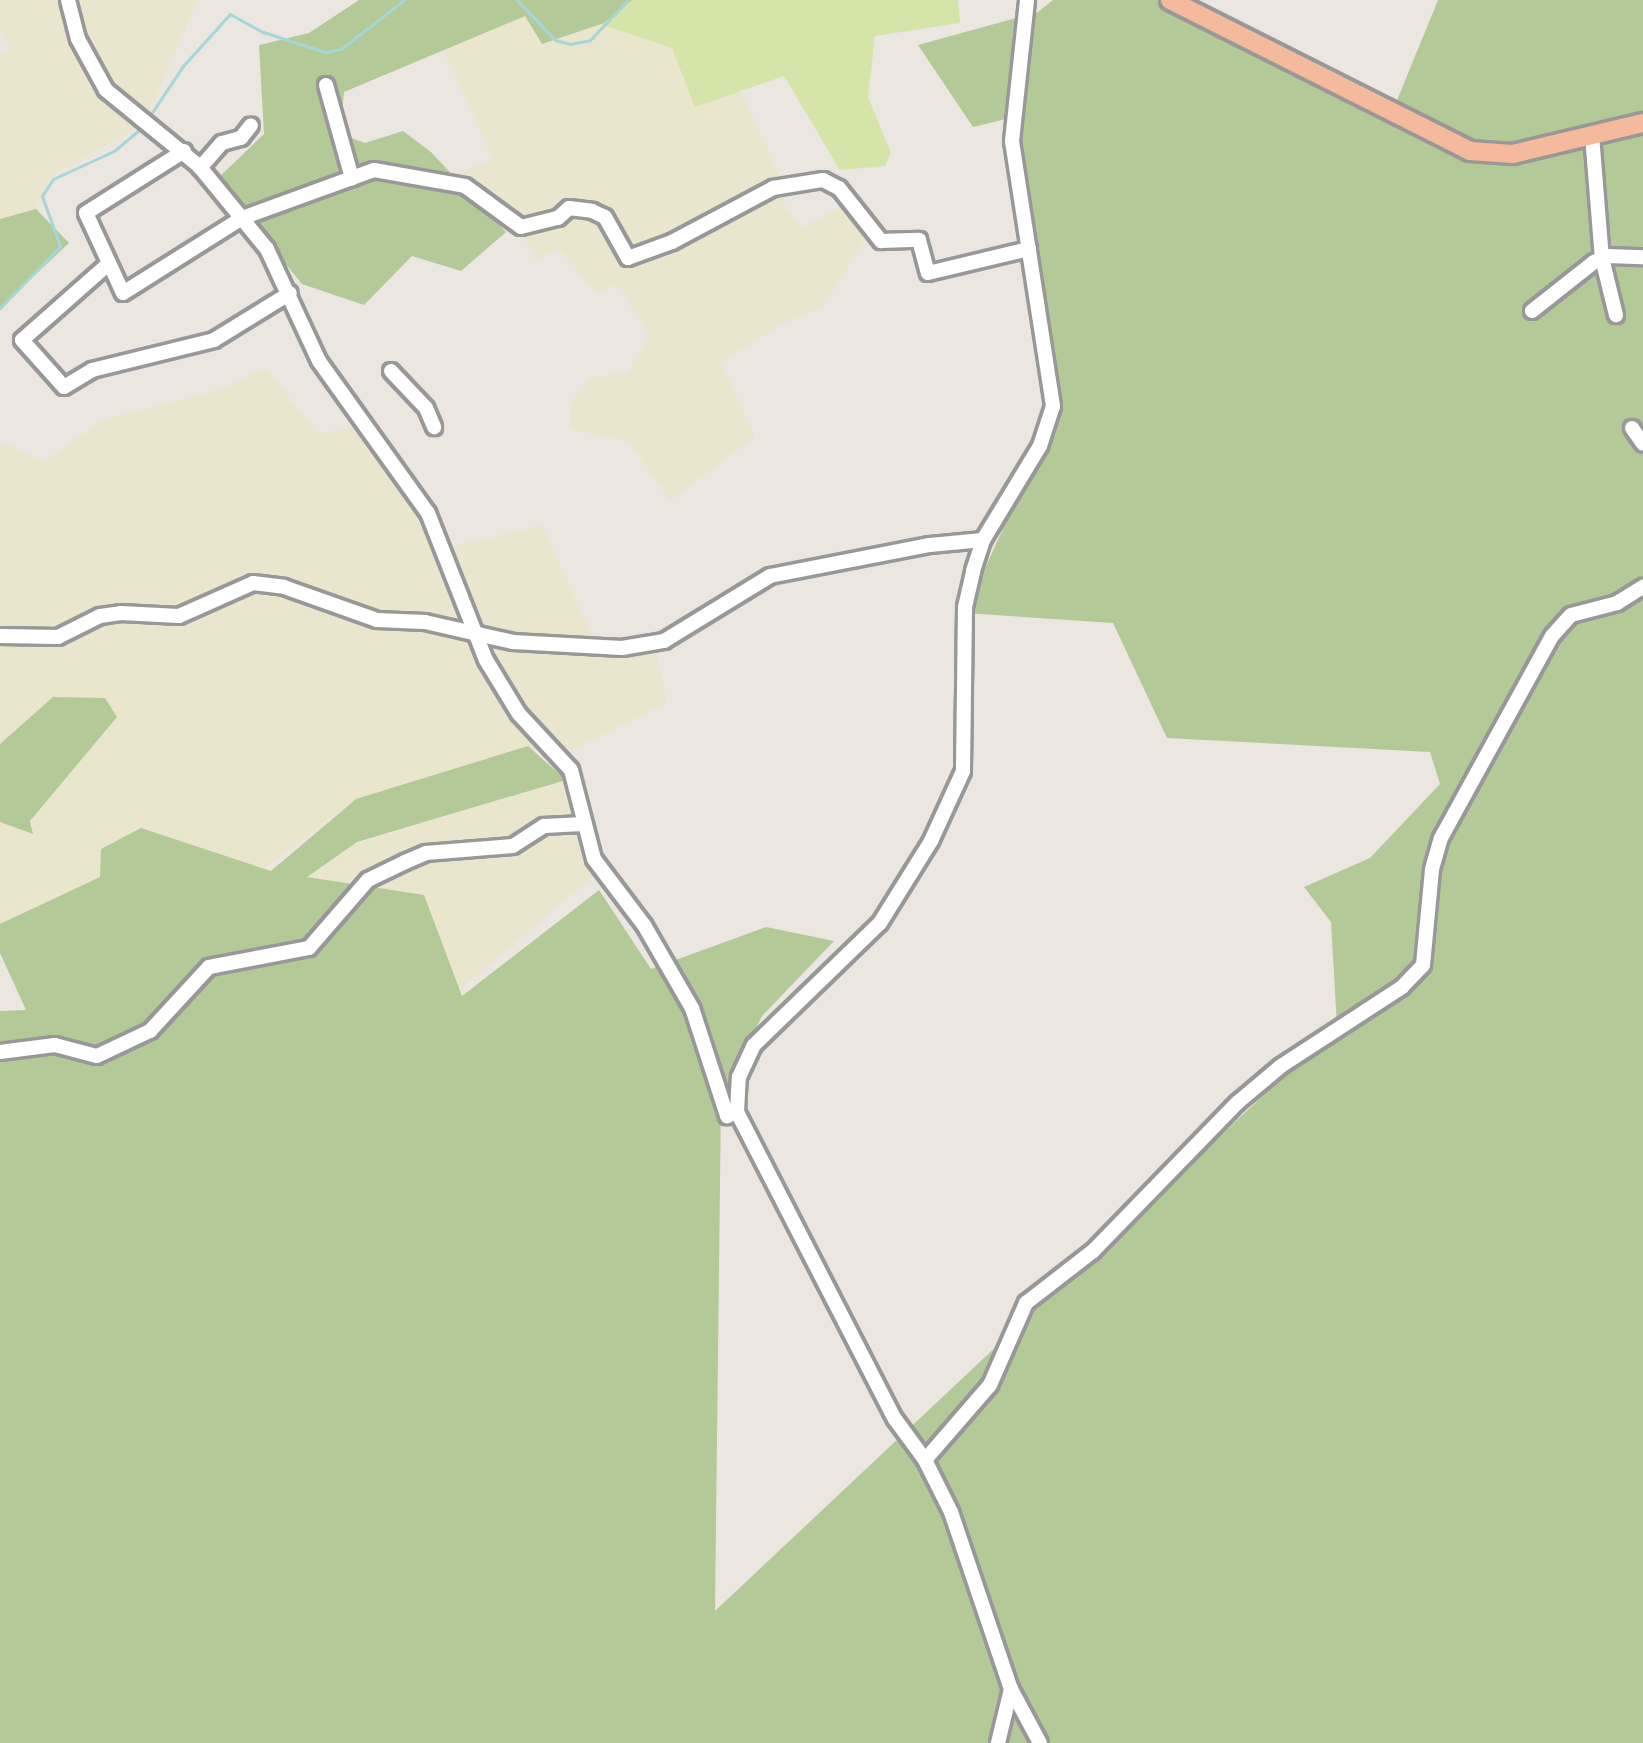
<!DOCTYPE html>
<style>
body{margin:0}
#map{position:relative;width:1643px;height:1743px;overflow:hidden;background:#ece6e1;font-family:Poppins,sans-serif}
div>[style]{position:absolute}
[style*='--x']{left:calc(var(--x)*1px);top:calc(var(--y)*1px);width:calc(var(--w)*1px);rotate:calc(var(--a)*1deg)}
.farmland>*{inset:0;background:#eae5cd}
.grass>*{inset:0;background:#d5e4a9}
.forest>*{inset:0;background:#b3c998}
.stream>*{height:3px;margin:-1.5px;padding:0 1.5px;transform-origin:1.5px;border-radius:1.5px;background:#a4d7d6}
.roads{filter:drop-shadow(3px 0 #989898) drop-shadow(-3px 0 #989898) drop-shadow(0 3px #989898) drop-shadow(0 -3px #989898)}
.minor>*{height:14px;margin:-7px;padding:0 7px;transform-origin:7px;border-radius:7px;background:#fff}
.major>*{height:18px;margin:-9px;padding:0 9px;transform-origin:9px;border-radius:9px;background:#f5b99d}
span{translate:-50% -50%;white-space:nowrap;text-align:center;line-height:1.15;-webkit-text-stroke:12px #fff;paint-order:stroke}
</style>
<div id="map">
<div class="farmland">
<i style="clip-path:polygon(0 0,198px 0,145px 123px,51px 177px,36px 209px,0 219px,0 53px,11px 50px,0 30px)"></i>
<i style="clip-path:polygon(526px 15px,542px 44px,600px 24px,677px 50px,695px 107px,741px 91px,782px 180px,783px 202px,802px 228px,844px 205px,865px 239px,824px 307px,784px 323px,721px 362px,755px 437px,670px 501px,629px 442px,570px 429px,570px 405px,590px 378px,628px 372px,649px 335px,617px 284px,598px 294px,559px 249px,536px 260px,517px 225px,459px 173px,493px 160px,443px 49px)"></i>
<i style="clip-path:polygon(265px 367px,318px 434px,353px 428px,455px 546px,542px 525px,600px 652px,656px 652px,667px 703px,572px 750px,532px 750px,356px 799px,264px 869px,100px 877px,0 926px,0 822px,33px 834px,32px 818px,117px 717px,0 745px,0 446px,3px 442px,44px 462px,101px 421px,224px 388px)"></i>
<i style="clip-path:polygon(566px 780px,592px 878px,459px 990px,424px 895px,305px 877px,350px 846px)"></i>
</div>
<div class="grass">
<i style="clip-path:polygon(631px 0,958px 0,960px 23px,875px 36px,868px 97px,891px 153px,885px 166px,840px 170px,784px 76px,695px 107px,672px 48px,600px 24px)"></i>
</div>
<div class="forest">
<i style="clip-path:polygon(359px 0,632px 0,604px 23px,542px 44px,525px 16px,344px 92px,340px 134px,365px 143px,403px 131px,431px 152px,506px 232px,461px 271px,412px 256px,364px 305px,302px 284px,217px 179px,264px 134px,259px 45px,309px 33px)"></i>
<i style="clip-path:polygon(1053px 0,1180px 0,1391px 115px,1438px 0,1643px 0,1643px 1743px,0 1743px,0 1011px,26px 1010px,0 953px,0 924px,100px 877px,101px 849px,141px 828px,271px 871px,356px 799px,528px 746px,566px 780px,357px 842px,307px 877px,424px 895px,462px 996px,599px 890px,651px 969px,766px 927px,834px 941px,762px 1016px,721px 1098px,715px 1611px,1337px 1026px,1331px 922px,1304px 887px,1370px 858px,1440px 784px,1430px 752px,1167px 738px,1113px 623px,965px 613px,1047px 431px,1014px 117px,973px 127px,918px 45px,1038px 12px)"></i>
<i style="clip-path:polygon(36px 209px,69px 243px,0 308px,0 219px)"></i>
<i style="clip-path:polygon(53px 697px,105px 698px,117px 717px,30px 821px,33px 834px,0 822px,0 744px)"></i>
</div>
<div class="stream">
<i style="--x:517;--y:0;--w:55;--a:46.5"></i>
<i style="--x:555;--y:40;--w:16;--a:15"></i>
<i style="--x:570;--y:44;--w:20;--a:-11"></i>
<i style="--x:590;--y:40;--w:55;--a:-46.5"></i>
<i style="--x:147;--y:120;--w:65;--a:-56.3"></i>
<i style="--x:183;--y:66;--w:70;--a:-47.9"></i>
<i style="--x:230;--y:14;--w:38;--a:29"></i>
<i style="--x:263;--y:32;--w:65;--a:17.9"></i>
<i style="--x:325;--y:52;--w:16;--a:-11"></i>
<i style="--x:341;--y:49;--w:80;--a:-37.9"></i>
<i style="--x:0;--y:308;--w:86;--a:-45.9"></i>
<i style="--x:60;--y:246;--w:53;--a:-109.8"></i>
<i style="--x:42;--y:196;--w:20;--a:-57"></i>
<i style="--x:53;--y:179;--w:67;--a:-24.7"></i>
<i style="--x:114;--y:151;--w:35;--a:-40"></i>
</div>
<div class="roads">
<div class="minor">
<i style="--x:68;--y:0;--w:40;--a:75.6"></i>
<i style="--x:78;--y:39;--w:58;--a:61.2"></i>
<i style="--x:106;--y:90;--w:120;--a:39.3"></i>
<i style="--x:199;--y:166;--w:107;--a:50.7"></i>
<i style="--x:267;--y:249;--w:123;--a:65.1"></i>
<i style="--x:319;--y:361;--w:187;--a:54.4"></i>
<i style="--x:428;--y:513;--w:158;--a:68.5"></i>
<i style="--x:486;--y:660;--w:63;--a:58.6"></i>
<i style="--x:519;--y:714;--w:76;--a:47.1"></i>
<i style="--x:571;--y:770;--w:92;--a:75.5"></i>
<i style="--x:594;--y:859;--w:83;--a:52.9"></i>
<i style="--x:644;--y:925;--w:96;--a:60"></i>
<i style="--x:692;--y:1008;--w:114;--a:72"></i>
<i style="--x:727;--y:1116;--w:11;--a:-22"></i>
<i style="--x:737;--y:1112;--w:345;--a:62.8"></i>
<i style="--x:895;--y:1419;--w:51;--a:53.8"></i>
<i style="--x:925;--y:1460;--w:58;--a:63.4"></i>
<i style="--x:951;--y:1512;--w:187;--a:71.3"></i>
<i style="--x:1011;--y:1689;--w:61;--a:61.8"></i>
<i style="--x:326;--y:85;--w:97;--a:74.4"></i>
<i style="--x:1592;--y:135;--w:123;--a:85.4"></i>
<i style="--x:1602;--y:258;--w:59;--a:76.2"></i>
<i style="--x:184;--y:151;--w:116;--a:147.7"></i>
<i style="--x:86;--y:213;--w:88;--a:65.2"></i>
<i style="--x:123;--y:293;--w:141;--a:-32.2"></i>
<i style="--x:242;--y:218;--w:140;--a:-20"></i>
<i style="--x:374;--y:170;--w:92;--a:10"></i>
<i style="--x:465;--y:186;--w:69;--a:36.2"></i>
<i style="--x:521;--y:227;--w:38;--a:-14"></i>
<i style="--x:558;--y:218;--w:15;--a:-42"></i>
<i style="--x:569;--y:208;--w:23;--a:7"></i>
<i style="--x:592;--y:211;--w:14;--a:25"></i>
<i style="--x:605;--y:217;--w:47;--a:60.7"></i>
<i style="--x:628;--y:258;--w:47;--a:-20"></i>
<i style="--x:672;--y:242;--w:115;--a:-28.1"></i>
<i style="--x:773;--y:188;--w:51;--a:-9.1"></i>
<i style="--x:823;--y:180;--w:18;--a:27"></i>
<i style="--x:839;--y:188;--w:68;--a:51.6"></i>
<i style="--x:881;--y:241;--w:38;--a:-2"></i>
<i style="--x:919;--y:240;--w:34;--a:75"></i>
<i style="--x:928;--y:273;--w:104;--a:-13.4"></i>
<i style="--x:200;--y:168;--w:33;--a:-49"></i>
<i style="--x:222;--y:143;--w:20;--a:-15"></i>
<i style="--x:241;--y:138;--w:16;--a:-52"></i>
<i style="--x:106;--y:266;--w:112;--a:138.6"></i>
<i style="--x:22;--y:340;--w:63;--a:48.2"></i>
<i style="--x:64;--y:387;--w:33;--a:-31"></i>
<i style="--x:92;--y:370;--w:126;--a:-13.8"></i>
<i style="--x:214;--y:340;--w:89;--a:-31.7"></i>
<i style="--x:1532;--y:311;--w:79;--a:-38.3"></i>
<i style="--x:1594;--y:262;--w:14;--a:-25"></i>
<i style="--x:1607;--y:256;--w:36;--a:2"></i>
<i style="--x:391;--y:371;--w:51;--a:46.6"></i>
<i style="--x:426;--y:408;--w:21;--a:67"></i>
<i style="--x:1632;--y:428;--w:19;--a:55"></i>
<i style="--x:0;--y:636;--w:58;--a:1"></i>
<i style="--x:58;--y:637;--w:47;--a:-26.6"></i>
<i style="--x:100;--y:616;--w:21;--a:-8"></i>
<i style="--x:121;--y:613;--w:58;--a:3"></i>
<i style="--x:179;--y:616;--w:81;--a:-24"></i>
<i style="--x:253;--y:583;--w:31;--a:7"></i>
<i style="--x:284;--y:587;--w:99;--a:19.5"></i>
<i style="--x:377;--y:620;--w:48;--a:2.4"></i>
<i style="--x:425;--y:622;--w:90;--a:12.8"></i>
<i style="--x:513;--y:642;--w:109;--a:3.2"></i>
<i style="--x:622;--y:648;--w:43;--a:-9.5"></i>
<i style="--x:664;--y:641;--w:124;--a:-31.5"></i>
<i style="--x:770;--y:576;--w:163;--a:-11"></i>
<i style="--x:930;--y:545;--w:53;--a:-5.4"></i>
<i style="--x:0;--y:1052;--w:55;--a:-7.3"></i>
<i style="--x:55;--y:1045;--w:43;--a:14.7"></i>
<i style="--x:97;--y:1056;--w:59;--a:-25.3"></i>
<i style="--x:150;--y:1031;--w:87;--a:-47.3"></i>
<i style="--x:209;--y:967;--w:102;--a:-10.8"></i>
<i style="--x:309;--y:948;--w:90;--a:-49.1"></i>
<i style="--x:368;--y:880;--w:41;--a:-25.9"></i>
<i style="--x:405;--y:862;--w:23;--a:-23"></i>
<i style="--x:426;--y:853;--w:87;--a:-4.6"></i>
<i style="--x:513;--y:846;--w:37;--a:-33"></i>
<i style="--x:544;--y:826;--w:39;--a:-3"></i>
<i style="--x:737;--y:1112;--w:35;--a:-87"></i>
<i style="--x:739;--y:1077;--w:35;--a:-65"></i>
<i style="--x:754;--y:1045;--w:175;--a:-44.1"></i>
<i style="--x:880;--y:923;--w:97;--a:-58.1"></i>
<i style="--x:931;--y:841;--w:77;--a:-65.4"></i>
<i style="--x:963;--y:771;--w:164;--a:-89.3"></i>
<i style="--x:965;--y:607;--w:37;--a:-77"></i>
<i style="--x:973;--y:571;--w:33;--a:-72"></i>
<i style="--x:983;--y:540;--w:110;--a:-58.8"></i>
<i style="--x:1040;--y:446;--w:42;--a:-72"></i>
<i style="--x:1053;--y:406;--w:268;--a:-98.8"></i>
<i style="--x:1012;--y:141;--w:142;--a:-83.9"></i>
<i style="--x:925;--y:1460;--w:99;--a:-49.1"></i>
<i style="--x:990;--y:1385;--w:90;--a:-66.3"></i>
<i style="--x:1026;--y:1303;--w:85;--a:-37.8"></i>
<i style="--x:1093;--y:1251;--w:206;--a:-45.8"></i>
<i style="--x:1237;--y:1103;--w:57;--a:-40.1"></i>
<i style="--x:1281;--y:1066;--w:145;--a:-33.1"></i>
<i style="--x:1402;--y:987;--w:30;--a:-46"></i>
<i style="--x:1423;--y:965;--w:96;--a:-84.6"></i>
<i style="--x:1432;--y:869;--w:32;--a:-74"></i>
<i style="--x:1441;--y:838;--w:230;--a:-61.2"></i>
<i style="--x:1552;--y:636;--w:28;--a:-48"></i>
<i style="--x:1571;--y:615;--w:48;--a:-14.6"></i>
<i style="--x:1617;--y:603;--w:31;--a:-32"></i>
<i style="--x:998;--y:1743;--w:56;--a:-76.5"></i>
</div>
<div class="major">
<i style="--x:1170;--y:0;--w:336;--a:26.7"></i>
<i style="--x:1470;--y:151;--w:43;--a:4"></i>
<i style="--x:1513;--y:154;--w:134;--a:-13.4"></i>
</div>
</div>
</div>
